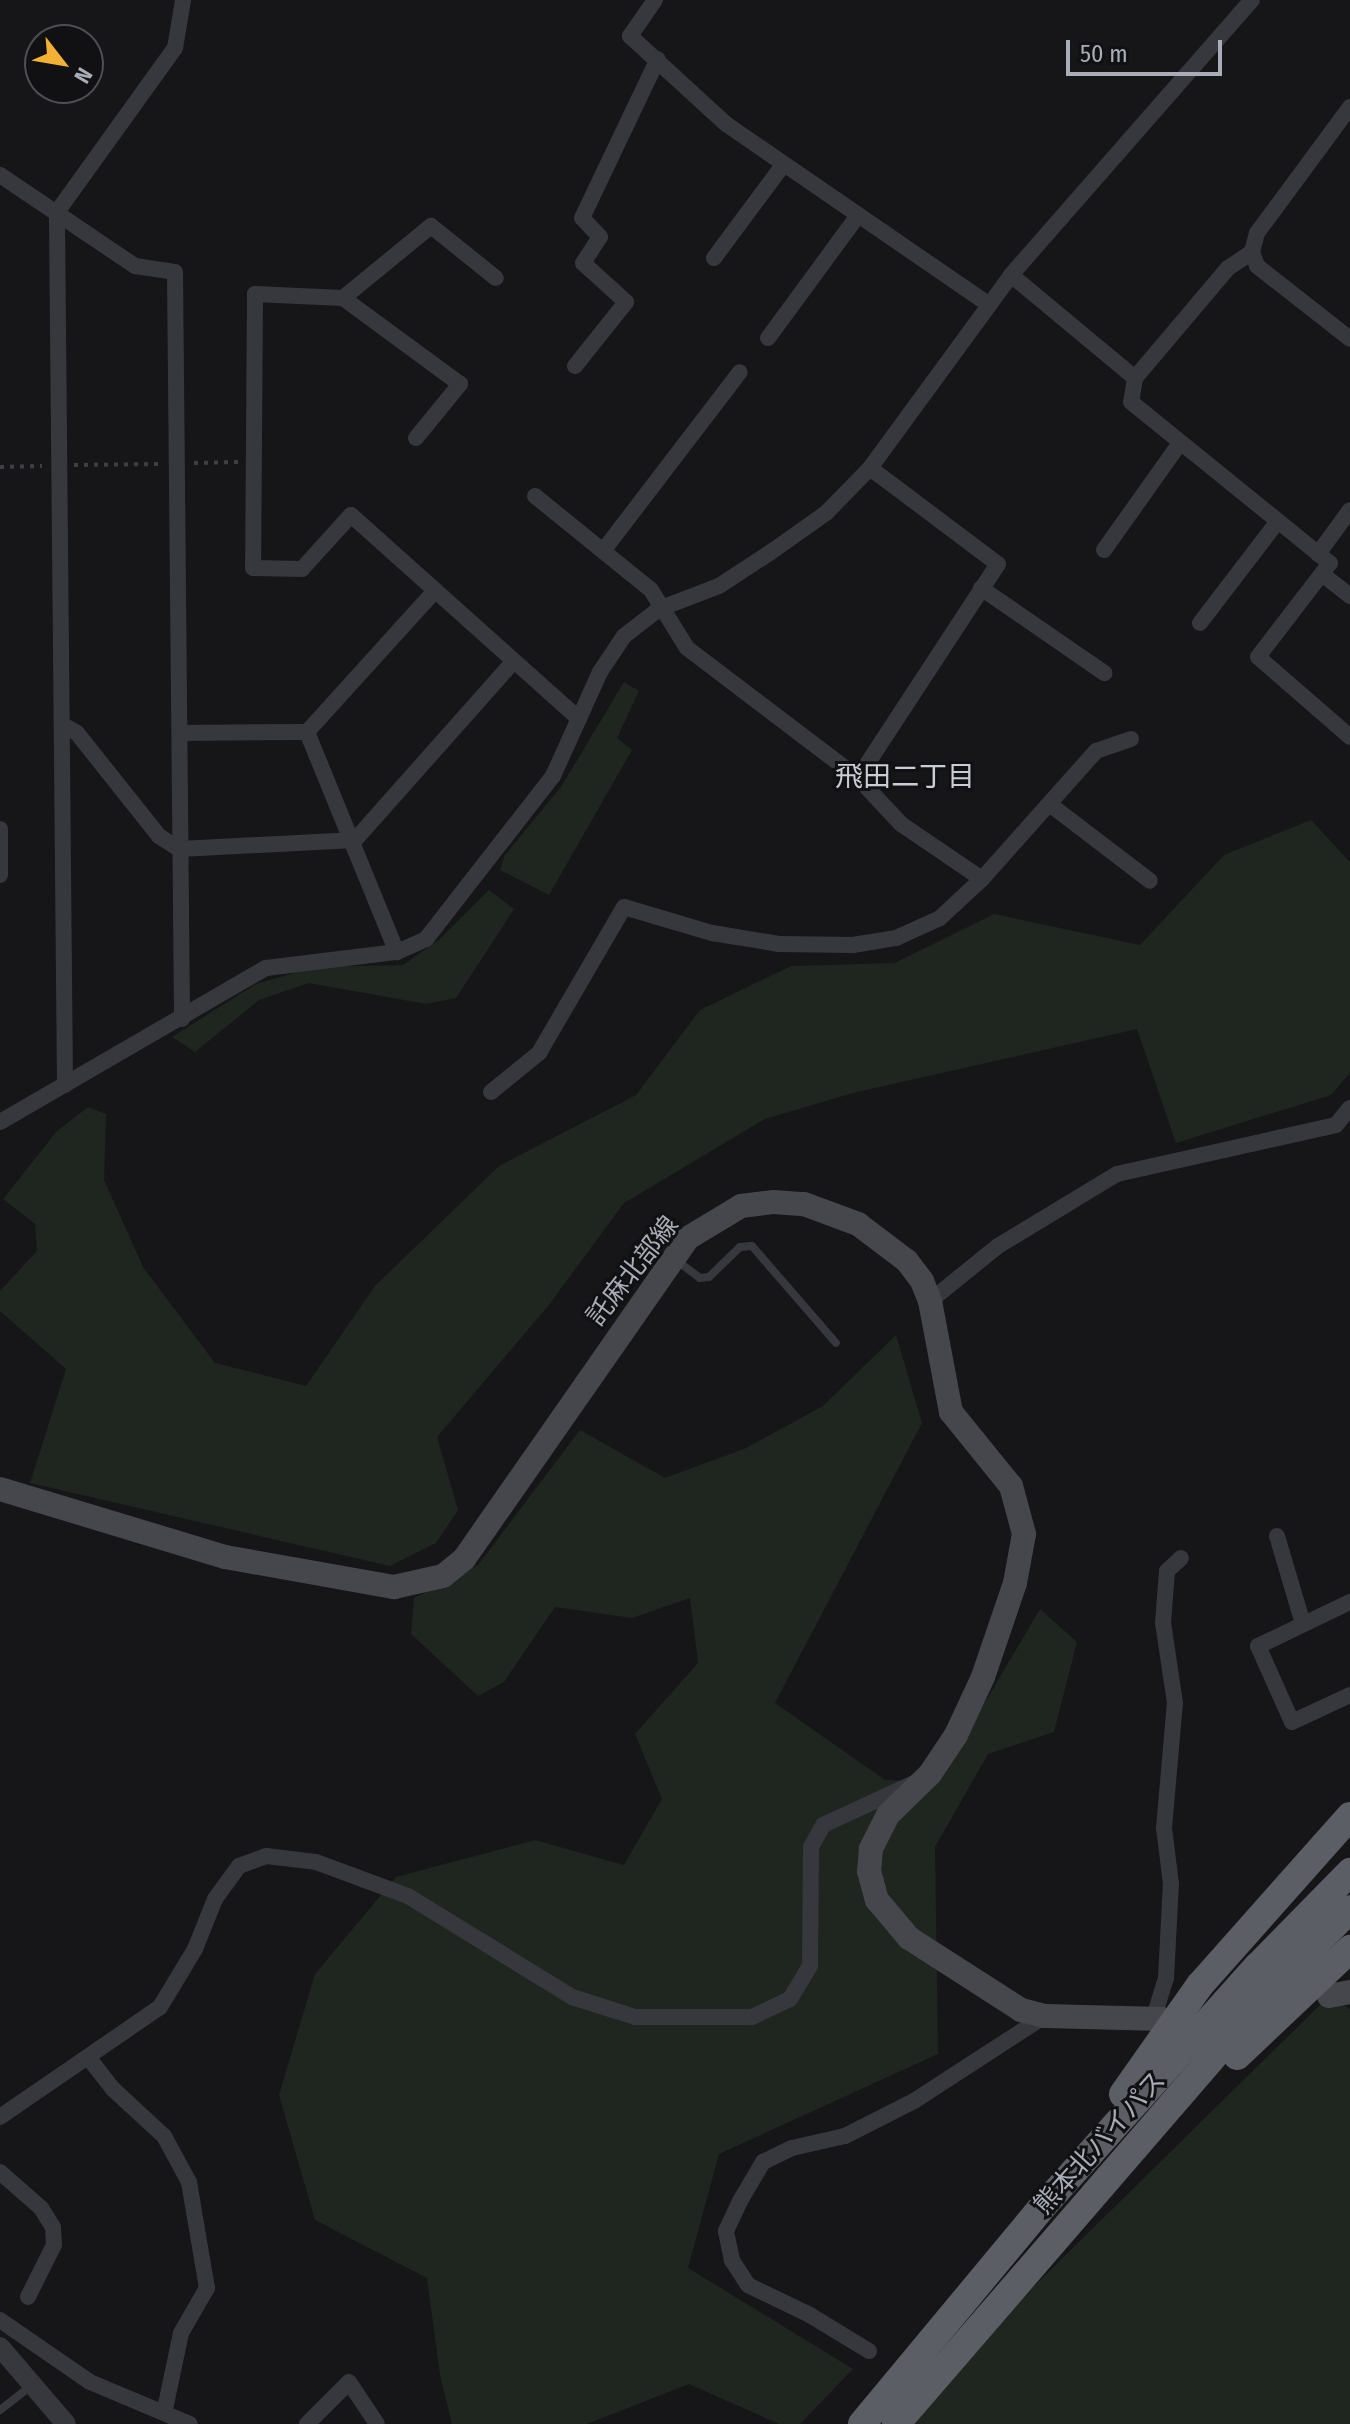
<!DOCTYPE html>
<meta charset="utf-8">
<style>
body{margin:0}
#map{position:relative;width:1350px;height:2424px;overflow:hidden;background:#161618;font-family:"Fira Sans Condensed","Noto Sans JP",sans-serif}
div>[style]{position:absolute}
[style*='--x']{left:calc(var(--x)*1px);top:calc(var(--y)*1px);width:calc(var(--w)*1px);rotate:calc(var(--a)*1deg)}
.green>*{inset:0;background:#1e261f}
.path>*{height:4px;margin-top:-2px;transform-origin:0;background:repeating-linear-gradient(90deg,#3d3f44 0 4px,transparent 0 10px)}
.service>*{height:8px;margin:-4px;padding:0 4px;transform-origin:4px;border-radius:4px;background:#37383d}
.minor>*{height:16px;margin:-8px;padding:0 8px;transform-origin:8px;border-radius:8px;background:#37383d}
.tertiary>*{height:20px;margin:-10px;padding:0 10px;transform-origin:10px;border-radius:10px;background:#37383d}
.secondary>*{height:24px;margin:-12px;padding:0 12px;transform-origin:12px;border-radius:12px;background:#45474d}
.trunk>*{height:28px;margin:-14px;padding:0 14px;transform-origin:14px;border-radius:14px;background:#5b5e65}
span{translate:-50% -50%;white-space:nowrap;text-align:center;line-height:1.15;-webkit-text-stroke:6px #111113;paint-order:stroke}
.street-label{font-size:26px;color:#a8adb8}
.neighbourhood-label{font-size:28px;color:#c9ccd4}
.north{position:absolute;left:24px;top:24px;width:80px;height:80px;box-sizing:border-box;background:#111113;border:2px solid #4d4f55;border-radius:50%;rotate:121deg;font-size:22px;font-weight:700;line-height:32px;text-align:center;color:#a8adb8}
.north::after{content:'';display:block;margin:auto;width:28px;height:36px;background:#f2b134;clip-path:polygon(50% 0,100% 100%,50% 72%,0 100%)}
.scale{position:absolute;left:1066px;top:40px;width:156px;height:36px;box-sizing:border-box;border:4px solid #a8adb8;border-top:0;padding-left:10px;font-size:24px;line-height:28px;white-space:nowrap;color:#a8adb8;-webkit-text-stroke:6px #111113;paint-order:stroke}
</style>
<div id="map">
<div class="green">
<i style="clip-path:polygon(624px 682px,639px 691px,617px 738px,632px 750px,549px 895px,500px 870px,505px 855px,561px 787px)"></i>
<i style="clip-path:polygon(1311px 820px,1350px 862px,1350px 1073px,1331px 1095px,1176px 1143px,1137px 1029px,853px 1093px,765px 1119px,624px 1203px,548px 1306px,437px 1437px,458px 1510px,436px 1543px,390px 1566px,30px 1483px,66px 1369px,0 1311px,0 1291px,37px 1251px,35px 1224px,3px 1199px,57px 1131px,88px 1107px,106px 1114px,104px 1180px,143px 1267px,215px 1363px,306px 1386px,375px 1286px,499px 1166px,636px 1095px,700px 1010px,791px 966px,895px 963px,994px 914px,1140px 945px,1224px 855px)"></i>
<i style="clip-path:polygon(489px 890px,514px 909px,456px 998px,426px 1004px,309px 983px,259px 1000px,195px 1052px,172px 1037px,256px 984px,315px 967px,403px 965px,440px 939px)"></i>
<i style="clip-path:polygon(896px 1335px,922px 1423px,775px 1703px,885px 1780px,938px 1782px,1040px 1609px,1077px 1642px,1054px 1732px,988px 1754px,935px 1847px,938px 2054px,719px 2154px,688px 2268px,853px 2369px,800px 2424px,779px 2424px,689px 2384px,587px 2424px,452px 2424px,440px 2375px,427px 2278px,315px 2220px,279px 2095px,315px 1974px,396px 1877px,535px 1840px,624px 1865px,662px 1799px,635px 1734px,698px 1663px,690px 1598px,632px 1618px,555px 1607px,504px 1682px,478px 1696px,411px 1634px,414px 1598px,478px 1565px,580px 1430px,665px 1478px,744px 1449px,823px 1406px)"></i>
<i style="clip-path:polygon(1329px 1996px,1350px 2009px,1350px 2424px,901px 2424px,901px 2417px)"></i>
</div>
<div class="path">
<i style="--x:194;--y:463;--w:44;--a:-1.3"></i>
<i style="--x:74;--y:465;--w:88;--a:-0.7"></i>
<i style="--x:0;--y:467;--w:42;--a:-1.4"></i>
</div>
<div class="service">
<i style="--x:676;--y:1260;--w:30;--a:37"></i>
<i style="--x:700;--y:1278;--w:9;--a:-6"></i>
<i style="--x:709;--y:1277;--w:43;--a:-44.1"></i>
<i style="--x:740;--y:1247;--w:12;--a:-5"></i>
<i style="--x:752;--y:1246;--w:128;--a:49.1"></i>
<i style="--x:0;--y:2410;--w:39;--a:-38"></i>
</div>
<div class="minor">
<i style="--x:655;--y:0;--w:44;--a:124.8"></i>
<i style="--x:630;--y:36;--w:130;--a:42.5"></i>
<i style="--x:726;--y:124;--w:319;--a:34.5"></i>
<i style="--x:1350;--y:107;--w:157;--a:126.4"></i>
<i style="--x:1257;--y:233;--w:20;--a:105"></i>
<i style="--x:1252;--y:252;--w:15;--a:70"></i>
<i style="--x:1257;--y:266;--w:118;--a:38.1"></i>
<i style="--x:0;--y:175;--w:163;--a:34"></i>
<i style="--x:135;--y:266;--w:40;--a:8.5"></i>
<i style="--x:175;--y:272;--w:747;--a:89.46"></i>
<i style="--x:1252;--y:252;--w:29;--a:146"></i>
<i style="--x:1228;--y:268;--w:144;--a:130.2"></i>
<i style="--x:1135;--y:378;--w:24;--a:99"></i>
<i style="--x:1131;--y:402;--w:256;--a:39"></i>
<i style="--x:1330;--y:563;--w:118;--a:127.5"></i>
<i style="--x:1258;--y:657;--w:122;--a:41"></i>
<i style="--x:714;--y:258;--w:116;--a:-53.4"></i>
<i style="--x:1011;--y:275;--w:161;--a:39.7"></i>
<i style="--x:343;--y:298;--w:114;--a:-39.3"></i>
<i style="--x:431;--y:226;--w:83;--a:38.7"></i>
<i style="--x:768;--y:338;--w:150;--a:-53.7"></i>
<i style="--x:575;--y:366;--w:82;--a:-51.4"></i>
<i style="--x:626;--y:302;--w:58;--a:-137.8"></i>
<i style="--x:583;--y:263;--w:31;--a:-57"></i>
<i style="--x:600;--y:237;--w:26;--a:-133"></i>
<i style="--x:582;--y:218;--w:176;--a:-64.5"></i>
<i style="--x:416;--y:438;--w:70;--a:-50.8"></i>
<i style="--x:460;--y:384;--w:145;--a:-143.7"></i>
<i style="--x:343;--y:298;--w:88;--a:-177.4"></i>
<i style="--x:255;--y:294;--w:274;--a:90.4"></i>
<i style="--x:253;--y:568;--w:49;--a:1.2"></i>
<i style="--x:302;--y:569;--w:73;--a:-47.8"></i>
<i style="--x:351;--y:515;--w:306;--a:41.8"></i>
<i style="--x:870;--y:468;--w:160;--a:36.9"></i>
<i style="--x:998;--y:564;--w:256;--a:123.2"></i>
<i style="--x:858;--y:778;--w:63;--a:46.9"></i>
<i style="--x:901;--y:824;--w:98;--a:34.2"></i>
<i style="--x:982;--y:879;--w:171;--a:-48.3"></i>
<i style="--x:1096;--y:751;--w:37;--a:-19"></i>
<i style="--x:535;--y:496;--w:149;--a:39"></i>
<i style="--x:651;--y:590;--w:68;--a:58.2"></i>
<i style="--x:687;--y:648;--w:215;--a:37.2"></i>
<i style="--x:1104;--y:550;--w:131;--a:-54.6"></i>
<i style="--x:603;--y:551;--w:225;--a:-52.6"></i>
<i style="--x:1318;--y:554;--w:54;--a:-54"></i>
<i style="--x:1322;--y:574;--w:36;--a:38"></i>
<i style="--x:981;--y:588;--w:150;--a:34.6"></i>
<i style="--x:1200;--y:623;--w:128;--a:-52.6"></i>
<i style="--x:63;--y:725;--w:16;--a:30"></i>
<i style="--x:77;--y:733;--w:132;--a:51.5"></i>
<i style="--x:159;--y:836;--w:24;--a:33"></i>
<i style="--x:179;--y:849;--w:176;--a:-2.9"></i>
<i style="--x:355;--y:840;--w:239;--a:-48.4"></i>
<i style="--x:307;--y:732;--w:238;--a:67.8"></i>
<i style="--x:180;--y:733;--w:127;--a:-0.5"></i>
<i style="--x:307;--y:732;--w:189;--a:-47.8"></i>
<i style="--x:1052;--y:806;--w:123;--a:37.4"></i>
<i style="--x:0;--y:829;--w:46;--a:90"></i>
<i style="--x:65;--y:1085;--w:873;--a:-90.53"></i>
<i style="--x:57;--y:212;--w:202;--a:-54.3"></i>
<i style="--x:175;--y:48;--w:49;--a:-80.5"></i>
<i style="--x:491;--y:1092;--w:62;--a:-39.1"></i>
<i style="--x:539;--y:1053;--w:169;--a:-59.8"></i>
<i style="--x:624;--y:907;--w:92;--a:16.5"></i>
<i style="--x:712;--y:933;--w:68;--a:9.3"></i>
<i style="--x:779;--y:944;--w:74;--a:0.8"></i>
<i style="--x:853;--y:945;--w:44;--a:-9.2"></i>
<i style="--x:896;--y:938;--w:48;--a:-24.4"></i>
<i style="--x:940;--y:918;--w:57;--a:-42.9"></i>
<i style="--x:0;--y:1122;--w:307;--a:-30.1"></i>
<i style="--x:266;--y:968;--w:132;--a:-7"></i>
<i style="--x:397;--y:952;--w:32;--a:-24"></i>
<i style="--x:426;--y:939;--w:207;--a:-52.1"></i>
<i style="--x:553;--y:776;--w:114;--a:-65.7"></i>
<i style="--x:600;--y:672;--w:43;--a:-56.3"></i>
<i style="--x:624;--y:636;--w:44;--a:-37.6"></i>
<i style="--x:659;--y:609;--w:64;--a:-21"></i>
<i style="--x:719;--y:586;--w:62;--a:-33.2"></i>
<i style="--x:771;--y:552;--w:67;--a:-35.3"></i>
<i style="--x:826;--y:513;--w:63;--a:-45.6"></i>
<i style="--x:870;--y:468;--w:239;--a:-53.8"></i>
<i style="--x:1011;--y:275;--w:366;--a:-48.8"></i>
<i style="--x:930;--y:1301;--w:87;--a:-39"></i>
<i style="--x:998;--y:1246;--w:139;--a:-31.2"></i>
<i style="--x:1117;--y:1174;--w:224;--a:-12.6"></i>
<i style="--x:1336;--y:1125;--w:22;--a:-51"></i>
<i style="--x:1277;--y:1536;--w:92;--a:73.5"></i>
<i style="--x:1350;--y:1602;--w:102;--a:154.4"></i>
<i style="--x:1258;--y:1646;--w:83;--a:65.9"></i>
<i style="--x:1292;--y:1722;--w:64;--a:-25"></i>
<i style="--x:1153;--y:2020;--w:44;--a:-72.8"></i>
<i style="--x:1166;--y:1978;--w:94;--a:-87"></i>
<i style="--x:1171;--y:1884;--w:56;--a:-97.1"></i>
<i style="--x:1164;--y:1828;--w:125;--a:-85"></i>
<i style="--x:1175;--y:1703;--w:81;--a:-98.5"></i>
<i style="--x:1163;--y:1623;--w:52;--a:-85.6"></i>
<i style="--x:1167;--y:1571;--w:19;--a:-43"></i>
<i style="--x:88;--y:2057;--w:41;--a:52"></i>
<i style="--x:113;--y:2089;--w:69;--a:42.7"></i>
<i style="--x:164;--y:2136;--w:52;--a:61.5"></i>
<i style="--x:189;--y:2182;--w:108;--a:80.4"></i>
<i style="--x:207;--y:2288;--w:52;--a:120"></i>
<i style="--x:181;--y:2333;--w:78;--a:101.9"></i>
<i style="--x:0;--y:2117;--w:194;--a:-34.5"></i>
<i style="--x:160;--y:2007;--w:68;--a:-58.9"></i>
<i style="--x:195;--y:1949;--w:54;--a:-68.2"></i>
<i style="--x:215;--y:1899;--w:41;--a:-54"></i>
<i style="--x:239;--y:1866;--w:29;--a:-20"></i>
<i style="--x:266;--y:1856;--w:50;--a:6.8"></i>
<i style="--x:316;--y:1862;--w:98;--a:20.3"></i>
<i style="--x:408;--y:1896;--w:193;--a:31.6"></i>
<i style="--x:572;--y:1997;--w:66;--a:17.6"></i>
<i style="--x:635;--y:2017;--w:117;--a:0"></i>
<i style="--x:752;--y:2017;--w:42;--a:-25.3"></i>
<i style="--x:790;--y:1999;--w:39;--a:-59"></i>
<i style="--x:810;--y:1966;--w:119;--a:-89.5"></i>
<i style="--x:811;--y:1847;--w:25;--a:-61"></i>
<i style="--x:823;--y:1825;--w:102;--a:-24.8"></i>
<i style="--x:0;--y:2172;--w:55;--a:41.3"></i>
<i style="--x:41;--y:2208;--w:22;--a:58"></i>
<i style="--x:53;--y:2227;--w:18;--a:87"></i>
<i style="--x:54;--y:2245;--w:58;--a:116.6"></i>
<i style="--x:0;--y:2320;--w:109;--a:34.6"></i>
<i style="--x:90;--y:2382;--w:108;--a:22.8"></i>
<i style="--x:869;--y:2351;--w:69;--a:-148.6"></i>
<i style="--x:810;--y:2315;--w:69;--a:-154.2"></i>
<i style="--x:748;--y:2285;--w:30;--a:-123"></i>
<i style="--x:732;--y:2260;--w:30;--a:-102"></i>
<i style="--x:726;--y:2231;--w:33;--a:-65"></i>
<i style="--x:740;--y:2201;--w:45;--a:-59.5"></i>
<i style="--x:763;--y:2162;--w:32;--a:-26"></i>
<i style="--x:792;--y:2148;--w:54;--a:-12.8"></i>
<i style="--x:845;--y:2136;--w:77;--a:-26.9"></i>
<i style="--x:914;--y:2101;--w:156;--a:-33"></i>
<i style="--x:307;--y:2424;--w:59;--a:-45"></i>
<i style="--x:349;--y:2382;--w:50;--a:56.3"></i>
</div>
<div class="tertiary">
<i style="--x:0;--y:2347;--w:101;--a:49.4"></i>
</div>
<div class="secondary">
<i style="--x:0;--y:1489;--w:235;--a:16.8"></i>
<i style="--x:225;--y:1557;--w:172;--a:10.1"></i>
<i style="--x:394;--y:1587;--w:50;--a:-12.7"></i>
<i style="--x:443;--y:1576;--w:27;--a:-39"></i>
<i style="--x:464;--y:1559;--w:391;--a:-55.1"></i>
<i style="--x:688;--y:1238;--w:62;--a:-31.1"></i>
<i style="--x:741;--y:1206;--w:32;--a:-7"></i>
<i style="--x:773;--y:1202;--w:31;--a:4"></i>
<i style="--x:804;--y:1204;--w:58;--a:20.3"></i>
<i style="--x:858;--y:1224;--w:61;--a:37.1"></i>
<i style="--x:907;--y:1261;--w:25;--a:53"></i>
<i style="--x:922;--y:1281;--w:22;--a:68"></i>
<i style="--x:930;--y:1301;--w:113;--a:79.3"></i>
<i style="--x:951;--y:1412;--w:95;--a:51"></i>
<i style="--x:1011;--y:1486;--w:50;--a:74.8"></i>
<i style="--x:1024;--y:1534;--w:50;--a:100.4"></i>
<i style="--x:1015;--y:1583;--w:99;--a:108.8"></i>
<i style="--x:983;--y:1677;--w:64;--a:115"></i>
<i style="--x:956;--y:1735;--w:47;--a:123.7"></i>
<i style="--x:930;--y:1774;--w:59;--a:135.7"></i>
<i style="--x:888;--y:1815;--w:38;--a:117"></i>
<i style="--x:871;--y:1849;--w:22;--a:95"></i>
<i style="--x:869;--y:1871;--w:30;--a:75"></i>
<i style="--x:877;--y:1900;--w:50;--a:49.9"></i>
<i style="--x:909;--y:1938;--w:133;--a:32.7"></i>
<i style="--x:1021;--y:2010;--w:25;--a:14"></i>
<i style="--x:1045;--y:2016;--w:117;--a:1.5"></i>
<i style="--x:1329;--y:1996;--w:21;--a:-11"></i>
</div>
<div class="trunk">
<i style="--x:1237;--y:2056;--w:156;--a:-43.4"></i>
<i style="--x:1123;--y:2094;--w:133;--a:-54.8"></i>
<i style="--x:1200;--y:1985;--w:226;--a:-48.4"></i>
<i style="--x:862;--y:2424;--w:285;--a:-50.3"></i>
<i style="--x:1044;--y:2205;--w:321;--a:-48.2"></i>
<i style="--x:1258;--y:1966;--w:132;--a:-45.6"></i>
<i style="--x:896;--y:2424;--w:581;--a:-49.18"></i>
<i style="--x:1276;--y:1984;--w:105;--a:-45.4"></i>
</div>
<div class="street-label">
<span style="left:633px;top:1271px;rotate:-52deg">託麻北部線</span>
<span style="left:1100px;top:2143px;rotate:-48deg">熊本北バイパス</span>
</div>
<div class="neighbourhood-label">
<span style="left:905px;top:777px">飛田二丁目</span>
</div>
<div class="north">N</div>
<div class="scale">50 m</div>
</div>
